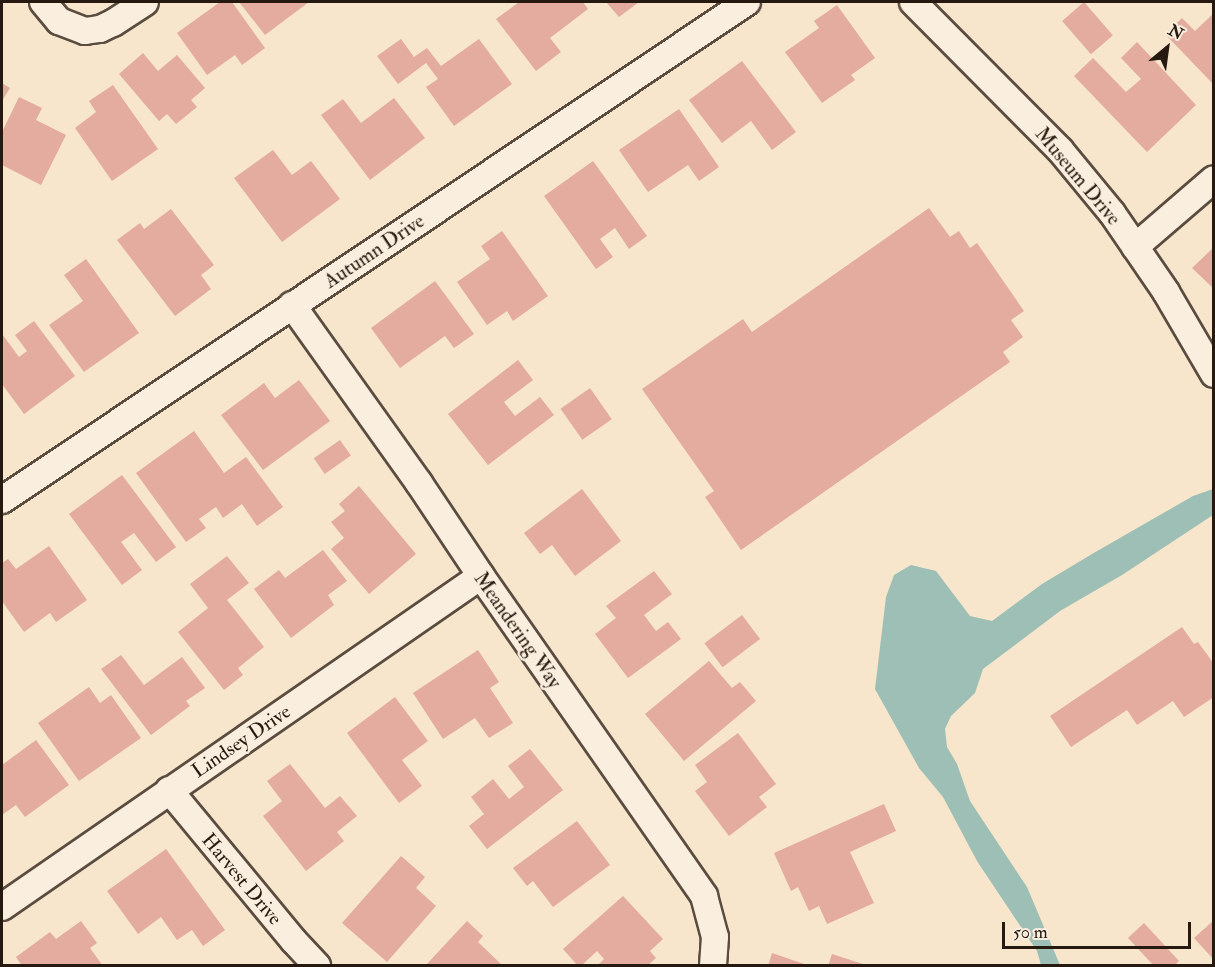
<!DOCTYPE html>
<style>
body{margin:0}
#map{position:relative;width:1215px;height:967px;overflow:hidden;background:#f7e5cc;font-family:"IM FELL Double Pica",serif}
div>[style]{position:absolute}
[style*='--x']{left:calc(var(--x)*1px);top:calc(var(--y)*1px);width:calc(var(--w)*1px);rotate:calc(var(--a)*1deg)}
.water>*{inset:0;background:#9dbfb5}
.building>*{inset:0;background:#e3ac9e;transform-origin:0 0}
.roads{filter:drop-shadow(2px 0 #5a4c3f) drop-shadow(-2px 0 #5a4c3f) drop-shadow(0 2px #5a4c3f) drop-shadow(0 -2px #5a4c3f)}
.minor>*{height:26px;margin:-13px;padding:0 13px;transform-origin:13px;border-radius:13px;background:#faeede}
span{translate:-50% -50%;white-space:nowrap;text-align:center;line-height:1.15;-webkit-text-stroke:5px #faeede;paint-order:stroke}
.street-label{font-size:20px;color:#261910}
.frame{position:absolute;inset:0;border:3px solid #261910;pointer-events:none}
.north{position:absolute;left:1137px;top:18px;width:60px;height:60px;-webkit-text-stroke:4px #faeede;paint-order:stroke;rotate:29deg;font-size:16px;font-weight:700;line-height:24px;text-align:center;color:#261910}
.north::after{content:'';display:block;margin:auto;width:21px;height:27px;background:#261910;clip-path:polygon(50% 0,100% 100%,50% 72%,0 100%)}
.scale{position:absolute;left:1002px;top:922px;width:189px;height:27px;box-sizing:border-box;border:3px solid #261910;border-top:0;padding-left:8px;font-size:18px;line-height:21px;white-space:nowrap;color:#261910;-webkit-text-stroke:4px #faeede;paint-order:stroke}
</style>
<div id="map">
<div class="water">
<i style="clip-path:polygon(1213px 489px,1213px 515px,1122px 575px,1060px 611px,983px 669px,975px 693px,951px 716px,945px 729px,947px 747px,957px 764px,970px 801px,1027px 887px,1060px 965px,1041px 965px,1037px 951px,977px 861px,943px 797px,919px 768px,875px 689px,886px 597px,894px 575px,911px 565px,936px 571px,970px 616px,992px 621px,1042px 584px,1092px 554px,1193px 496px)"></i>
</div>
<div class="building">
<i style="clip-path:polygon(220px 2px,232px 2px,265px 48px,242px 65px,235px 55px,207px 75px,177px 33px)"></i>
<i style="clip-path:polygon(239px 2px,309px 2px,265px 35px)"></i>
<i style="clip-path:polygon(519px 2px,583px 2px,588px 9px,550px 38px,561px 52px,536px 71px,496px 19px)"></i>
<i style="clip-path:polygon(606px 2px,639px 2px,619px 17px)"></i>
<i style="left:1084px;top:2px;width:44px;height:29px;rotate:49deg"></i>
<i style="clip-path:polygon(837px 5px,875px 58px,851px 75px,855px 80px,822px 103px,785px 52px,819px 28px,814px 21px)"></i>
<i style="clip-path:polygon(1214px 13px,1214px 85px,1165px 34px,1182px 18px,1195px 31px)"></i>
<i style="clip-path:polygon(401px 39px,414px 57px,427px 48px,441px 66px,479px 39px,512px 84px,454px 126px,426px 87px,438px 79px,426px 63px,398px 84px,377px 56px)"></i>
<i style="clip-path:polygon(1137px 42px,1196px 105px,1147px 152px,1074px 76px,1093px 58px,1126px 92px,1141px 79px,1121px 58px)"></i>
<i style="clip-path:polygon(143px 53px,158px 71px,177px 55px,205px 88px,191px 100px,197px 107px,176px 124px,167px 114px,159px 121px,119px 74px)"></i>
<i style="clip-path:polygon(742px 61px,796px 132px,772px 150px,751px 121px,722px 143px,689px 100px)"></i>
<i style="clip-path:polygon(2px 83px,10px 88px,2px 101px)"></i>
<i style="clip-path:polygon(113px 85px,158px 149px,112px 181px,75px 128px,96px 112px,89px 101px)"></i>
<i style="clip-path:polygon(19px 97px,42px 108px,36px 120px,66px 135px,41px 185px,2px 165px,2px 132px)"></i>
<i style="clip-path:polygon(394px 98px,425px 138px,370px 180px,321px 115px,343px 99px,361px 123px)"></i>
<i style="clip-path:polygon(679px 109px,719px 167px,699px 181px,688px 165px,648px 192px,619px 150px)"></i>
<i style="clip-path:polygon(273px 150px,292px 175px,311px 161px,340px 199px,282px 242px,234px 178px)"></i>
<i style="clip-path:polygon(593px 161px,647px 236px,629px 249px,615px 228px,600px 239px,613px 257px,596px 269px,544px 196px)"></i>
<i style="clip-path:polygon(929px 208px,950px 237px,959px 231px,970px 248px,977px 243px,1024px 311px,1011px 320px,1023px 337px,1003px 352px,1010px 362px,741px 550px,705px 497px,714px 491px,642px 389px,743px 319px,752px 332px)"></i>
<i style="clip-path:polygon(171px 209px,214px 265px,201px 275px,211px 289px,175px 316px,117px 240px,140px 223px,144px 229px)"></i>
<i style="clip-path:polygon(502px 231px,548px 296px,513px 321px,507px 311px,487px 325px,457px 282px,490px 259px,481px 246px)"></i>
<i style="clip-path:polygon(1214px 247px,1214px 289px,1192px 268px)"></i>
<i style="clip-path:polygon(86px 259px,139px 333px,84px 372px,49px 325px,83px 301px,64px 275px)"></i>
<i style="clip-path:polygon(435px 281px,474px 334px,454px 348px,445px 336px,400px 368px,371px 328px)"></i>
<i style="clip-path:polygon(34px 321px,75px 376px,24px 414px,2px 384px,2px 334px,19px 357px,27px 351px,15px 335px)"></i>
<i style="clip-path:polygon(518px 360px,533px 380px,504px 402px,515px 416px,540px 397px,554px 415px,488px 465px,448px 414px)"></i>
<i style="clip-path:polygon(299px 380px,330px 421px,263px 470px,221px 415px,264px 383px,275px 398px)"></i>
<i style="left:590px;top:388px;width:38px;height:36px;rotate:55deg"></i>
<i style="clip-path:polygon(194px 431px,224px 473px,246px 457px,283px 507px,257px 526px,242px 504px,223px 518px,216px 507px,199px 519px,206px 528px,186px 542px,136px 473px)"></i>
<i style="left:340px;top:440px;width:19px;height:32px;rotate:55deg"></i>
<i style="clip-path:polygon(122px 475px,176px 547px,156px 562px,134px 533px,121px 542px,142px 570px,122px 585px,69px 514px)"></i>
<i style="clip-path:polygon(359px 486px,416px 554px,369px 594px,331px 549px,344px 538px,331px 522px,345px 511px,339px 504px)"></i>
<i style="clip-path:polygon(582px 489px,621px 541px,575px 576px,552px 545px,540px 554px,524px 533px)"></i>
<i style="clip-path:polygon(49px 546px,87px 600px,56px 622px,50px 613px,24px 632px,2px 601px,2px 563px,8px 559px,16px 569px)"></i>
<i style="clip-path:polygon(323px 550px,347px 581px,328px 595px,334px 605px,291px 638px,254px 589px,279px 570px,285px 578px)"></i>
<i style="clip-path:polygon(227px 556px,249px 583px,227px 600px,264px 647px,238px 668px,243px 675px,224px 690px,178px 632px,208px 608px,190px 584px)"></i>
<i style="clip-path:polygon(654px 571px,672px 594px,644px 615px,656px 631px,668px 622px,681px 639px,628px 678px,595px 634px,616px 618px,606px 606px)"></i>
<i style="left:742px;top:615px;width:30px;height:47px;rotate:53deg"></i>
<i style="clip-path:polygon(1182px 627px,1194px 644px,1198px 642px,1214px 664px,1214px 697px,1184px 717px,1173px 701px,1137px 725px,1127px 710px,1071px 747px,1050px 716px)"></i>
<i style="clip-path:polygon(478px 650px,499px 682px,490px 688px,513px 723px,489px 738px,475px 718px,443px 739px,413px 693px)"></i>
<i style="clip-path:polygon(121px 655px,144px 685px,182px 657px,205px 688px,186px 701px,190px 706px,151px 735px,101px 669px)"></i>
<i style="clip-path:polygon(709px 661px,732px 688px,740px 682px,756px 701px,684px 761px,645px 714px)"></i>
<i style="clip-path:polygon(89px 687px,100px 703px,111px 695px,141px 738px,79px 781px,38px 723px)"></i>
<i style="clip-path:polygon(395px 697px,428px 741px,402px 760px,422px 786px,399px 803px,347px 733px)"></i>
<i style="clip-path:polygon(738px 733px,776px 784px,759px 797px,767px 807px,729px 836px,695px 791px,707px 782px,695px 765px)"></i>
<i style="clip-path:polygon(36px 740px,69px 785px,25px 817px,16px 805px,2px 815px,2px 765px)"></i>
<i style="clip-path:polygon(530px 749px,563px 790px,487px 849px,469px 826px,484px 814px,471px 797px,493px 779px,509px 799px,524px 787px,508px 766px)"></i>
<i style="clip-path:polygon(290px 764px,325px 808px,340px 796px,357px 816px,337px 832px,344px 841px,306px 871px,263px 816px,282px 801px,267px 781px)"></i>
<i style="clip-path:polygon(884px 804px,896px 831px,850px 852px,874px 903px,827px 924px,819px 906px,809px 911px,798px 887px,791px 891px,774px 853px)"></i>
<i style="clip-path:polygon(577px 821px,610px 865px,553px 907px,533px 881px,527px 886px,513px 868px)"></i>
<i style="clip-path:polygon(166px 849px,225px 930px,203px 946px,192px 930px,177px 940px,161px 917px,138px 934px,107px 891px)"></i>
<i style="clip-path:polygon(401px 856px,425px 877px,416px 888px,436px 906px,387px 962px,342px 923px)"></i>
<i style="clip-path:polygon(623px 896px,663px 939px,650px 951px,656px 958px,647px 966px,597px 966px,604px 959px,597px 951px,581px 966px,578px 966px,563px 949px)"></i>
<i style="clip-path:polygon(1214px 920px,1214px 960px,1194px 938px)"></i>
<i style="clip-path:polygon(81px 921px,97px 943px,90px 948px,103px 966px,22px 966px,16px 957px,50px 932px,56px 939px)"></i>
<i style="clip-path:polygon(467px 921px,483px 936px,478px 942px,503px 966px,425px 966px)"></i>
<i style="clip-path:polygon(1144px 923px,1179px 961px,1174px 966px,1154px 966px,1128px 938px)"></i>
<i style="clip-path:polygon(772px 953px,807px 965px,807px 966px,768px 966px)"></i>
<i style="clip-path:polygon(832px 954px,866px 965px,866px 966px,828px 966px)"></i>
</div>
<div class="roads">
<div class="minor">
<i style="--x:43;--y:2;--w:25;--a:50"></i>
<i style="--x:59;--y:21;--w:28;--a:21"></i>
<i style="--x:85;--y:31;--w:15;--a:-8"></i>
<i style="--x:100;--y:29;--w:14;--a:-25"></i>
<i style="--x:113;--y:23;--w:38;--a:-33"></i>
<i style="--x:913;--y:2;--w:209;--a:45.2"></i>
<i style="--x:1060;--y:150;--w:82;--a:50.5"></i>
<i style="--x:1112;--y:213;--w:96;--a:55.6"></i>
<i style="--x:1166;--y:292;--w:95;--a:59.7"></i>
<i style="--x:1135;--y:247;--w:104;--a:-40.7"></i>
<i style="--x:292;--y:305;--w:219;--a:54.5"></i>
<i style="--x:419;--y:483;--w:112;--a:56.3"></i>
<i style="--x:481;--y:576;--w:390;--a:55.1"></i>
<i style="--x:704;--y:896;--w:42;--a:75"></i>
<i style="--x:715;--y:937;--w:29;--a:94"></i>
<i style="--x:2;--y:500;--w:896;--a:-33.76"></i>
<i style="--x:169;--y:790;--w:196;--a:50.4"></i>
<i style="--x:294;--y:941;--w:34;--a:47"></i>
<i style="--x:2;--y:907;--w:582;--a:-34.65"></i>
</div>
</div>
<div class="street-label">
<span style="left:1078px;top:176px;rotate:50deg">Museum Drive</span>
<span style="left:374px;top:251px;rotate:-34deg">Autumn Drive</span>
<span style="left:518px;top:630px;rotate:55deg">Meandering Way</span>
<span style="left:241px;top:741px;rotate:-34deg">Lindsey Drive</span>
<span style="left:242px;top:879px;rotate:50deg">Harvest Drive</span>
</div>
<div class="frame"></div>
<div class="north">N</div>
<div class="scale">50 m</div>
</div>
